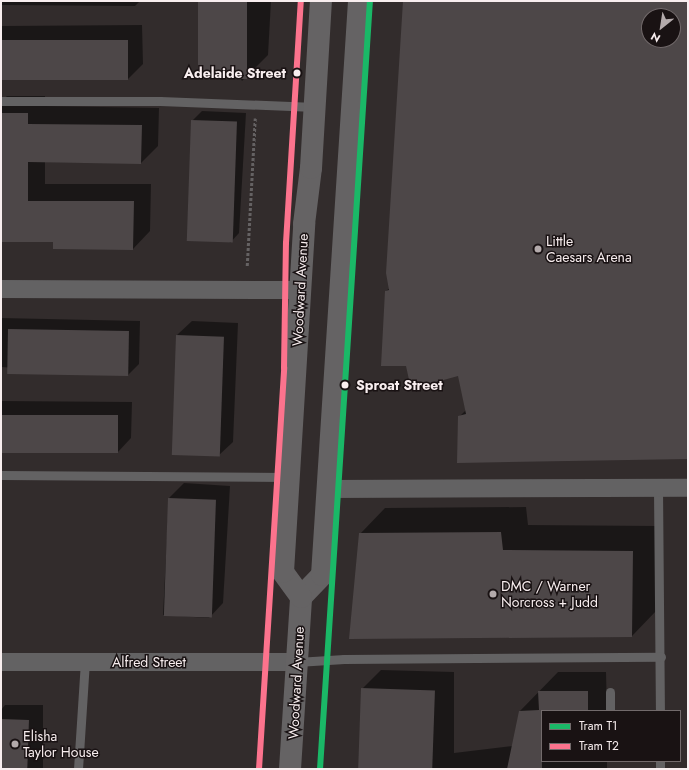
<!DOCTYPE html>
<style>
body{margin:0}
#map{position:relative;width:689px;height:770px;overflow:hidden;background:#322c2c;font-family:Jost,sans-serif}
div>[style]{position:absolute}
[style*='--x']{left:calc(var(--x)*1px);top:calc(var(--y)*1px);width:calc(var(--w)*1px);rotate:calc(var(--a)*1deg)}
.shadow>*{inset:0;background:#0007}
.building>*{inset:0;background:#4d4748;transform-origin:0 0}
.path>*{height:2.5px;margin-top:-1.25px;transform-origin:0;background:repeating-linear-gradient(90deg,#656263 0 3px,transparent 0 5px)}
.lane>*{height:9px;margin:-4.5px;padding:0 4.5px;transform-origin:4.5px;border-radius:4.5px;background:#636263}
.street>*{height:18px;margin:-9px;padding:0 9px;transform-origin:9px;border-radius:9px;background:#636263}
.primary>*{height:22px;margin:-11px;padding:0 11px;transform-origin:11px;border-radius:11px;background:#656364}
.tram-1>*{height:6px;margin:-3px;padding:0 3px;transform-origin:3px;border-radius:3px;background:#1ab867}
.tram-2>*{height:6px;margin:-3px;padding:0 3px;transform-origin:3px;border-radius:3px;background:#fc738d}
.dots>*{width:11px;height:11px;translate:-50% -50%;box-sizing:border-box;border:2px solid #191213;border-radius:50%}
span{translate:-50% -50%;white-space:nowrap;text-align:center;line-height:1.15;-webkit-text-stroke:3px #191213;paint-order:stroke}
.stop-label{font-size:14px;color:#f8eeef;font-weight:700}
.right{translate:-100% -50%;text-align:right}
.left{translate:0 -50%;text-align:left}
.poi-label{font-size:14px;color:#f8eeef}
.street-label{font-size:14px;color:#f8eeef}
.frame{position:absolute;inset:0;border:2px solid #f8eeef;pointer-events:none}
.legend{position:absolute;left:541px;top:710px;width:140px;height:52px;box-sizing:border-box;background:#191213;border:1px solid #726a6b;margin:0;padding:5px 7px;list-style:none;font-size:12px;color:#f8eeef}
.legend li{display:flex;align-items:center;gap:8px;height:20px}
.legend b{width:20px;border:1px solid #726a6b}
.north{position:absolute;left:641px;top:8px;width:40px;height:40px;box-sizing:border-box;background:#191213;border:1px solid #726a6b;border-radius:50%;rotate:210deg;font-size:11px;font-weight:700;line-height:16px;text-align:center;color:#f8eeef}
.north::after{content:'';display:block;margin:auto;width:14px;height:18px;background:#b3aaab;clip-path:polygon(50% 0,100% 100%,50% 72%,0 100%)}
</style>
<div id="map">
<div class="shadow">
<i style="clip-path:polygon(1px 1px,140px 1px,135px 6px,1px 5px)"></i>
<i style="clip-path:polygon(199px 1px,271px 1px,268px 55px,242px 81px)"></i>
<i style="clip-path:polygon(evenodd,404px 1px,688px 1px,688px 458px,459px 417px,466px 410px,459px 375px,407px 365px,386px 291px,390px 288px,404px 1px,649px 16px,673px 16px,673px 40px,649px 40px,649px 16px)"></i>
<i style="clip-path:polygon(142px 25px,143px 64px,128px 79px,1px 79px,2px 26px)"></i>
<i style="clip-path:polygon(7px 96px,45px 96px,45px 106px,159px 108px,158px 146px,141px 163px,45px 162px,45px 184px,151px 184px,150px 231px,133px 249px,54px 241px,1px 241px,1px 101px)"></i>
<i style="clip-path:polygon(202px 111px,246px 113px,239px 233px,230px 243px,192px 121px)"></i>
<i style="clip-path:polygon(1px 318px,140px 321px,139px 364px,128px 375px,1px 367px)"></i>
<i style="clip-path:polygon(192px 321px,238px 323px,233px 442px,218px 456px,177px 335px)"></i>
<i style="clip-path:polygon(1px 401px,132px 402px,131px 438px,117px 453px,1px 452px)"></i>
<i style="clip-path:polygon(184px 483px,230px 486px,223px 603px,209px 618px,163px 615px,169px 498px)"></i>
<i style="clip-path:polygon(526px 507px,528px 525px,658px 526px,657px 610px,632px 636px,360px 534px,385px 508px)"></i>
<i style="clip-path:polygon(381px 670px,454px 672px,454px 753px,513px 746px,520px 711px,558px 672px,606px 672px,607px 711px,542px 711px,542px 761px,607px 761px,607px 769px,361px 769px,362px 689px)"></i>
<i style="clip-path:polygon(5px 705px,43px 705px,43px 769px,1px 769px,1px 710px)"></i>
</div>
<div class="building">
<i style="left:198px;top:1px;width:49px;height:78px"></i>
<i style="clip-path:polygon(evenodd,403px 1px,688px 1px,688px 459px,457px 463px,458px 416px,466px 414px,458px 376px,411px 389px,406px 366px,381px 366px,385px 291px,389px 290px,386px 273px,403px 1px,649px 16px,673px 16px,673px 40px,649px 40px,649px 16px)"></i>
<i style="left:1px;top:40px;width:127px;height:40px"></i>
<i style="clip-path:polygon(1px 113px,28px 113px,28px 124px,142px 125px,141px 164px,28px 162px,28px 201px,134px 201px,133px 250px,53px 249px,53px 242px,1px 242px)"></i>
<i style="left:191px;top:120px;width:46px;height:121px;rotate:2deg"></i>
<i style="left:8px;top:329px;width:121px;height:45px;rotate:1deg"></i>
<i style="left:176px;top:335px;width:48px;height:120px;rotate:2deg"></i>
<i style="left:1px;top:415px;width:117px;height:38px"></i>
<i style="left:168px;top:498px;width:48px;height:118px;rotate:2deg"></i>
<i style="clip-path:polygon(501px 532px,503px 550px,633px 551px,632px 637px,349px 639px,359px 533px)"></i>
<i style="left:361px;top:688px;width:74px;height:81px;rotate:2deg"></i>
<i style="clip-path:polygon(538px 691px,588px 691px,588px 711px,542px 711px,542px 769px,507px 769px,519px 711px,539px 710px)"></i>
<i style="left:1px;top:719px;width:28px;height:50px;rotate:2deg"></i>
</div>
<div class="path">
<i style="--x:247;--y:266;--w:148;--a:-86.9"></i>
</div>
<div class="lane">
<i style="--x:1;--y:101;--w:159;--a:0"></i>
<i style="--x:160;--y:101;--w:155;--a:2.2"></i>
<i style="--x:1;--y:475;--w:288;--a:0.4"></i>
<i style="--x:658;--y:488;--w:223;--a:89.5"></i>
<i style="--x:297;--y:662;--w:47;--a:-3.7"></i>
<i style="--x:344;--y:659;--w:317;--a:-0.4"></i>
<i style="--x:610;--y:711;--w:19;--a:-90"></i>
<i style="--x:78;--y:769;--w:107;--a:-86.3"></i>
<i style="--x:660;--y:769;--w:8;--a:-90"></i>
</div>
<div class="street">
<i style="--x:1;--y:289;--w:300;--a:0.2"></i>
<i style="--x:327;--y:489;--w:361;--a:-0.2"></i>
<i style="--x:1;--y:662;--w:296;--a:0"></i>
</div>
<div class="primary">
<i style="--x:301;--y:597;--w:30;--a:-46"></i>
<i style="--x:322;--y:575;--w:575;--a:-86.31"></i>
<i style="--x:290;--y:769;--w:172;--a:-86.3"></i>
<i style="--x:301;--y:597;--w:31;--a:-126"></i>
<i style="--x:283;--y:572;--w:349;--a:-86.5"></i>
<i style="--x:304;--y:224;--w:56;--a:-82.9"></i>
<i style="--x:311;--y:168;--w:167;--a:-86.6"></i>
</div>
<div class="tram-1">
<i style="--x:320;--y:769;--w:770;--a:-86.28"></i>
</div>
<div class="tram-2">
<i style="--x:259;--y:769;--w:402;--a:-86.4"></i>
<i style="--x:284;--y:368;--w:125;--a:-89.1"></i>
<i style="--x:286;--y:243;--w:242;--a:-86.5"></i>
</div>
<div class="dots">
<i style="left:297px;top:73px;background:#f8eeef"></i>
<i style="left:538px;top:249px;background:#b3aaab"></i>
<i style="left:345px;top:385px;background:#f8eeef"></i>
<i style="left:493px;top:594px;background:#b3aaab"></i>
<i style="left:15px;top:744px;background:#b3aaab"></i>
</div>
<div class="stop-label">
<span class="right" style="left:286px;top:73px">Adelaide Street</span>
<span class="left" style="left:356px;top:385px">Sproat Street</span>
</div>
<div class="poi-label">
<span class="left" style="left:546px;top:249px">Little<br>Caesars Arena</span>
<span class="left" style="left:501px;top:594px">DMC / Warner<br>Norcross + Judd</span>
<span class="left" style="left:23px;top:744px">Elisha<br>Taylor House</span>
</div>
<div class="street-label">
<span style="left:300px;top:290px;rotate:-87deg">Woodward Avenue</span>
<span style="left:149px;top:662px">Alfred Street</span>
<span style="left:296px;top:683px;rotate:-87deg">Woodward Avenue</span>
</div>
<div class="frame"></div>
<ul class="legend">
<li><b style="height:5px;background:#1ab867"></b>Tram T1</li>
<li><b style="height:5px;background:#fc738d"></b>Tram T2</li>
</ul>
<div class="north">N</div>
</div>
